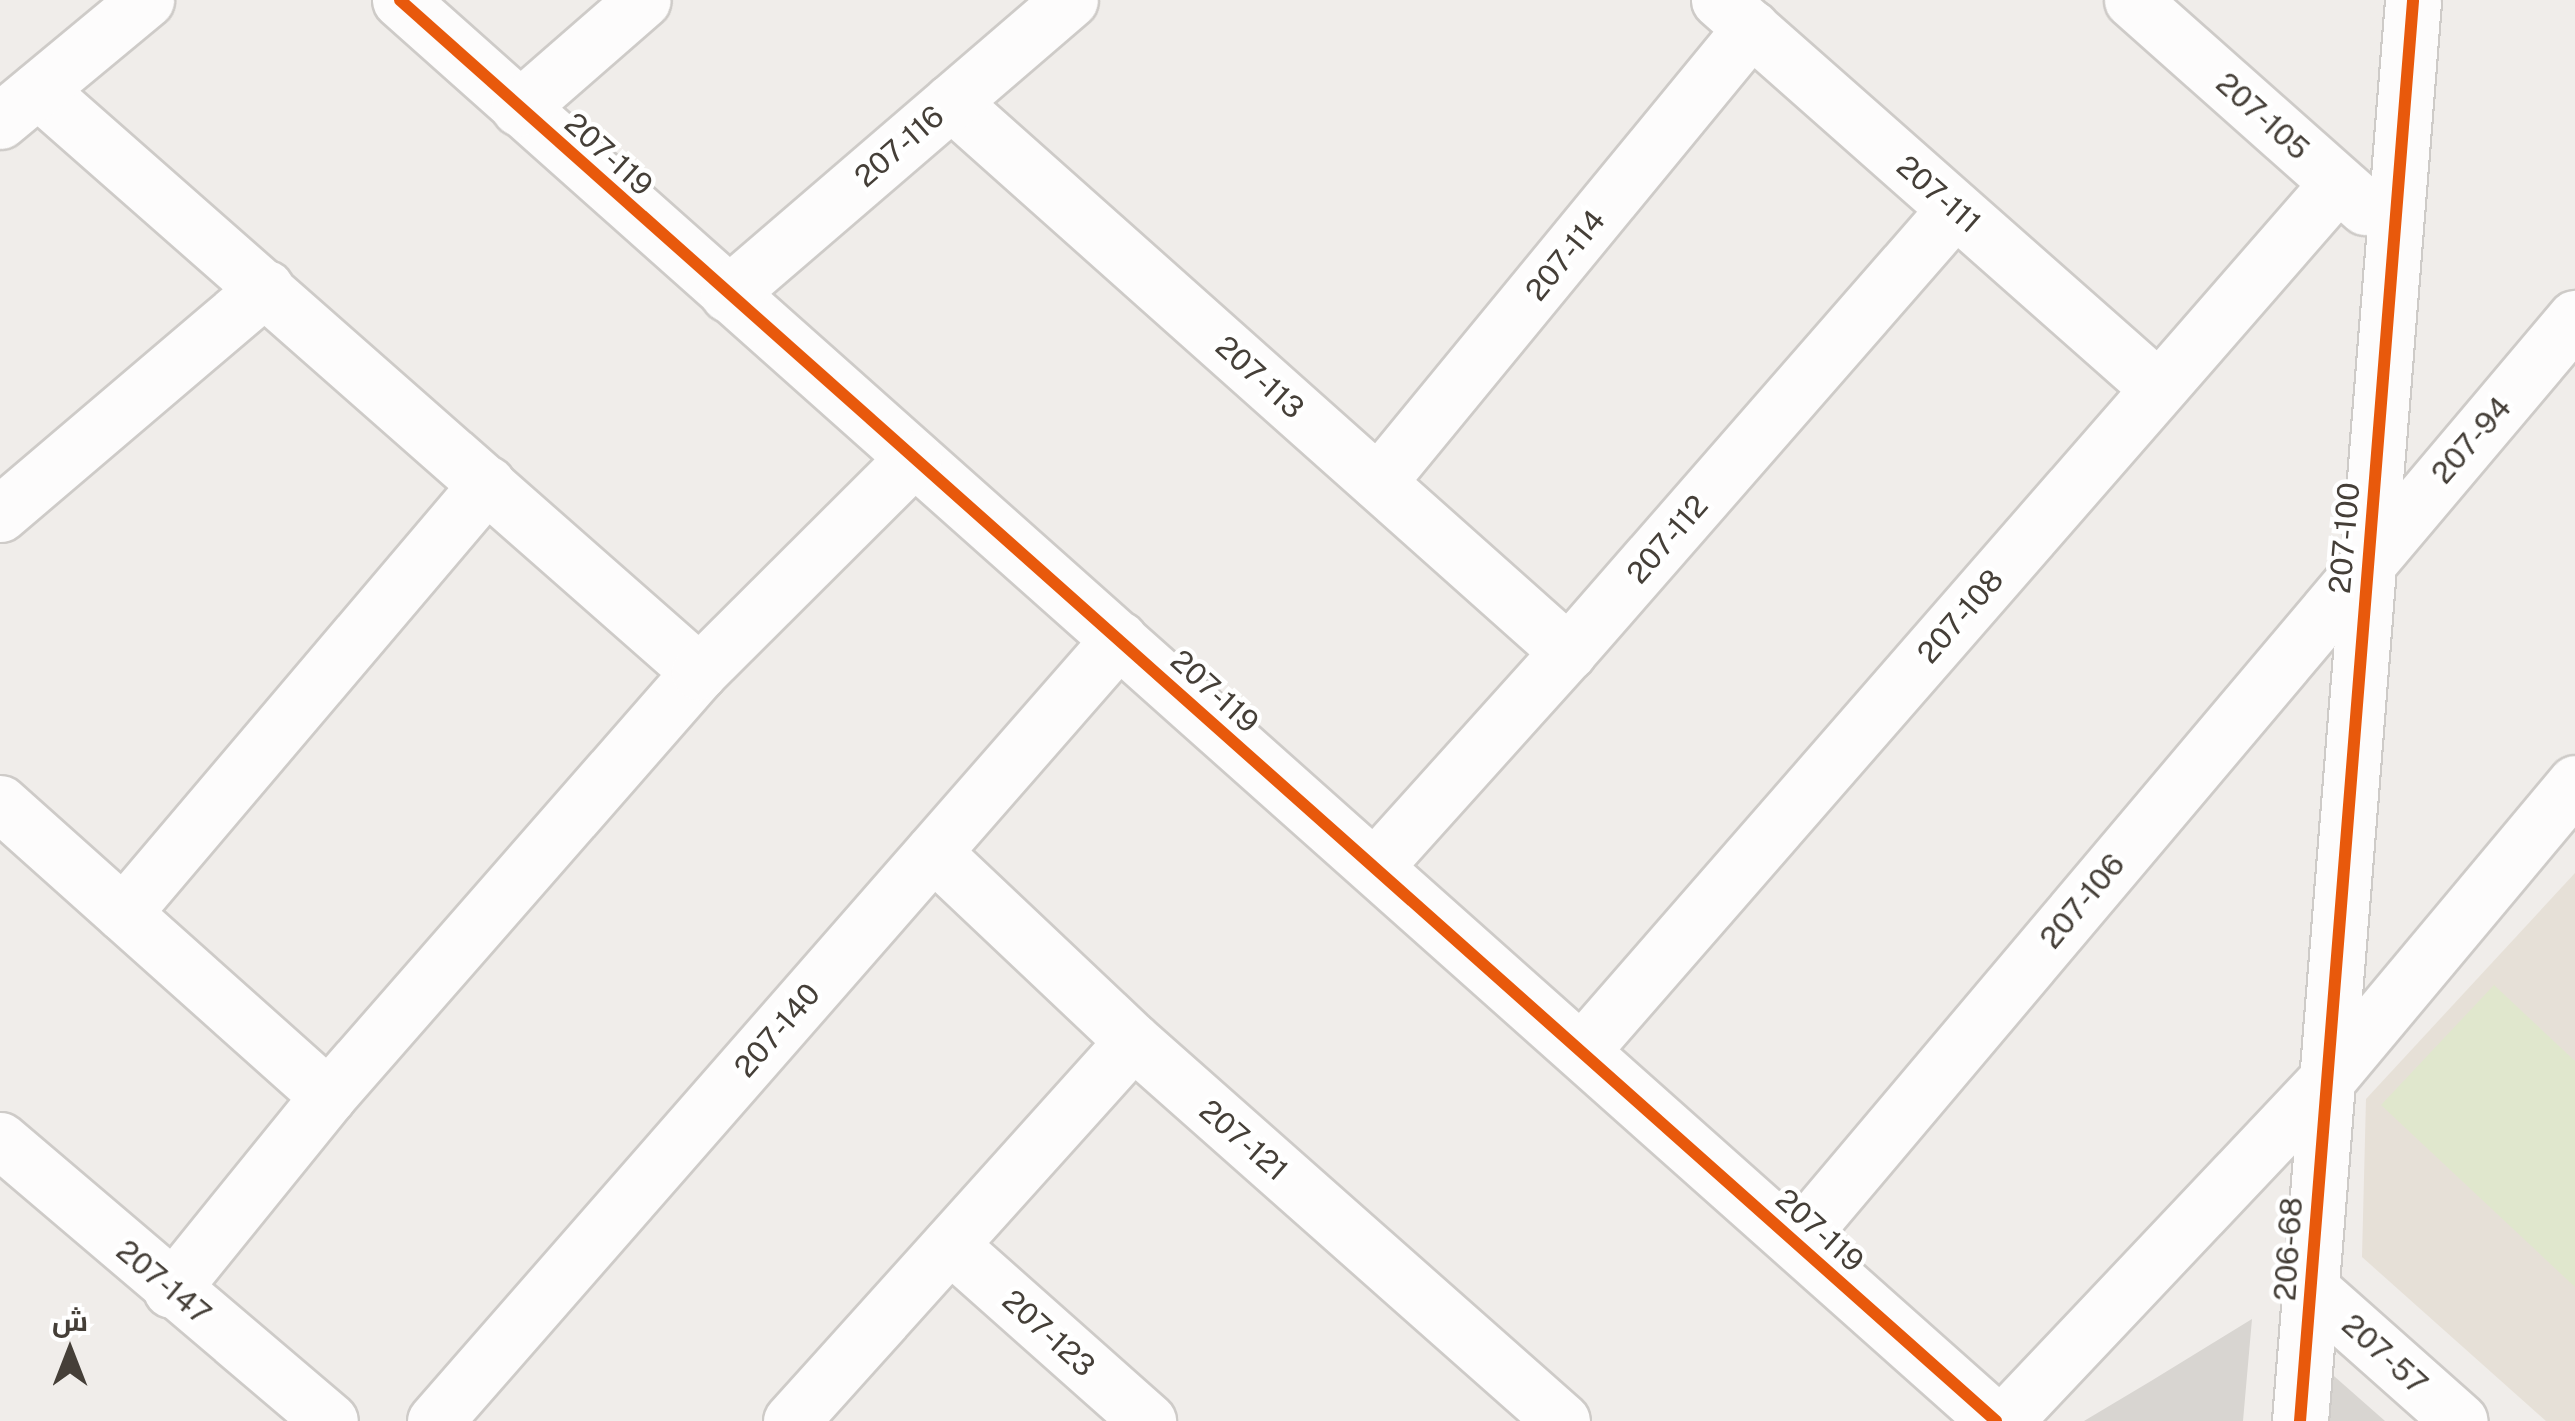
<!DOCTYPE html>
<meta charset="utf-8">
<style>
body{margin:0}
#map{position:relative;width:2575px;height:1421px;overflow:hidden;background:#f0edea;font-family:"Public Sans",Cairo,sans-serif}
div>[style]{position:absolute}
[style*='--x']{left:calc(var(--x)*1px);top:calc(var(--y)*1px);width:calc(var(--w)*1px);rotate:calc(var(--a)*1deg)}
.education>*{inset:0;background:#e6e0d7}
.green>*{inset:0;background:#e0e7cd}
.building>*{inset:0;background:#d8d5d1}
.roads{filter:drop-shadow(2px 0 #cecbc8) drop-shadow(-2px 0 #cecbc8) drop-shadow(0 2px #cecbc8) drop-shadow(0 -2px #cecbc8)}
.minor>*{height:55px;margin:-27.5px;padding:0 27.5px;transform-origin:27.5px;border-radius:27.5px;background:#fdfcfc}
.cycleway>*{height:12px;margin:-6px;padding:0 6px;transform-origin:6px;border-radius:6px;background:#e8590c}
span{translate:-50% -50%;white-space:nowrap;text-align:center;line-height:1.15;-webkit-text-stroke:9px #fff;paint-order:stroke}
.street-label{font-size:30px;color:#453f38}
.north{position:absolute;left:20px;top:1301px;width:100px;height:100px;-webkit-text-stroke:8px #fff;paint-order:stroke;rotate:0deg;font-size:28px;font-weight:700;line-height:40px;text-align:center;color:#453f38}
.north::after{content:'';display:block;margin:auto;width:35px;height:45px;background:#453f38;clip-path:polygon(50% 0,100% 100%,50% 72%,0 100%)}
</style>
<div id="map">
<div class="education">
<i style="clip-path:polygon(2575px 873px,2575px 1421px,2546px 1421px,2362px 1257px,2366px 1099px)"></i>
</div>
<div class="green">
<i style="clip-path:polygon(2494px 985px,2575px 1061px,2575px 1287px,2381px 1105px)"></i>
</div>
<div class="building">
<i style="clip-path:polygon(2252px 1319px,2243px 1421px,2084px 1421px,2151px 1381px)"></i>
<i style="clip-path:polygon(2326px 1369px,2385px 1421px,2321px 1421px)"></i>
</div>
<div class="roads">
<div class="minor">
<i style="--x:400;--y:0;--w:2137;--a:41.68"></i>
<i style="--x:1719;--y:0;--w:586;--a:41.47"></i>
<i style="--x:2132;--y:0;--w:312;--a:41.6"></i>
<i style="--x:38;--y:90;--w:881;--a:41.36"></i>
<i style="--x:951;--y:102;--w:827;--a:41.71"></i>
<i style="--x:519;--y:108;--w:164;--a:-41.1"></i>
<i style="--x:0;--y:121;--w:190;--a:-39.7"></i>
<i style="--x:728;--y:294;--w:451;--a:-40.7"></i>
<i style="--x:1378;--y:482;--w:588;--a:-50.59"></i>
<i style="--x:0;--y:514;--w:349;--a:-40.4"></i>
<i style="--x:0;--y:803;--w:440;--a:41.8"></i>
<i style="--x:933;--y:852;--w:275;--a:43.4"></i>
<i style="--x:1133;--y:1041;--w:573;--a:41.53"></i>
<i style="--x:1375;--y:866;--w:288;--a:-48"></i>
<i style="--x:1568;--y:652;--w:588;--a:-48.86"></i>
<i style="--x:123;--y:913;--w:563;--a:-49.69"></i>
<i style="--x:1582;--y:1050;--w:1150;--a:-48.91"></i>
<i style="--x:0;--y:1140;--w:433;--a:40.4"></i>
<i style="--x:1796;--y:1241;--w:1208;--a:-49.84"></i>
<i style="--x:950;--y:1245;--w:265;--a:41.6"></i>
<i style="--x:2310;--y:1288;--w:200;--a:41.6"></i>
<i style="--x:171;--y:1290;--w:250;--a:-51"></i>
<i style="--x:328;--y:1096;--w:563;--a:-48.81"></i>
<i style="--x:699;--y:672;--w:303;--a:-44.9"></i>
<i style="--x:435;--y:1421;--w:1039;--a:-48.82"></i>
<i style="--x:791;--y:1421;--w:511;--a:-48.01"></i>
<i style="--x:2004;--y:1421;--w:470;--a:-46.6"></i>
<i style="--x:2327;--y:1080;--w:387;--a:-50.1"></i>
<i style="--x:2300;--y:1421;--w:1425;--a:-85.45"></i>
</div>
</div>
<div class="cycleway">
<i style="--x:400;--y:0;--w:2137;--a:41.68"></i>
<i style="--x:2300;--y:1421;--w:1425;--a:-85.45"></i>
</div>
<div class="street-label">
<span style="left:2263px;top:116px;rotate:42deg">207-105</span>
<span style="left:899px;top:146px;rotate:-41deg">207-116</span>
<span style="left:609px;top:154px;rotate:42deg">207-119</span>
<span style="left:1939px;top:194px;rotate:41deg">207-111</span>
<span style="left:1565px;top:255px;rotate:-51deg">207-114</span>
<span style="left:1260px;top:377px;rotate:42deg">207-113</span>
<span style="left:2471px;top:440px;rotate:-49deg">207-94</span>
<span style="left:2344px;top:538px;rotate:-85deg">207-100</span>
<span style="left:1667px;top:539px;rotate:-49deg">207-112</span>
<span style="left:1960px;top:616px;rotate:-49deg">207-108</span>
<span style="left:1215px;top:691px;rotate:42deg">207-119</span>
<span style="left:2082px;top:901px;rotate:-50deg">207-106</span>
<span style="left:777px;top:1030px;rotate:-49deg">207-140</span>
<span style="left:1244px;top:1140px;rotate:41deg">207-121</span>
<span style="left:1820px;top:1230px;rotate:42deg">207-119</span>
<span style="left:2288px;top:1249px;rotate:-86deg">206-68</span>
<span style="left:164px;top:1282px;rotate:40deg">207-147</span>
<span style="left:1049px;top:1333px;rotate:42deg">207-123</span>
<span style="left:2385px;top:1354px;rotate:42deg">207-57</span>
</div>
<div class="north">ش</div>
</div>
